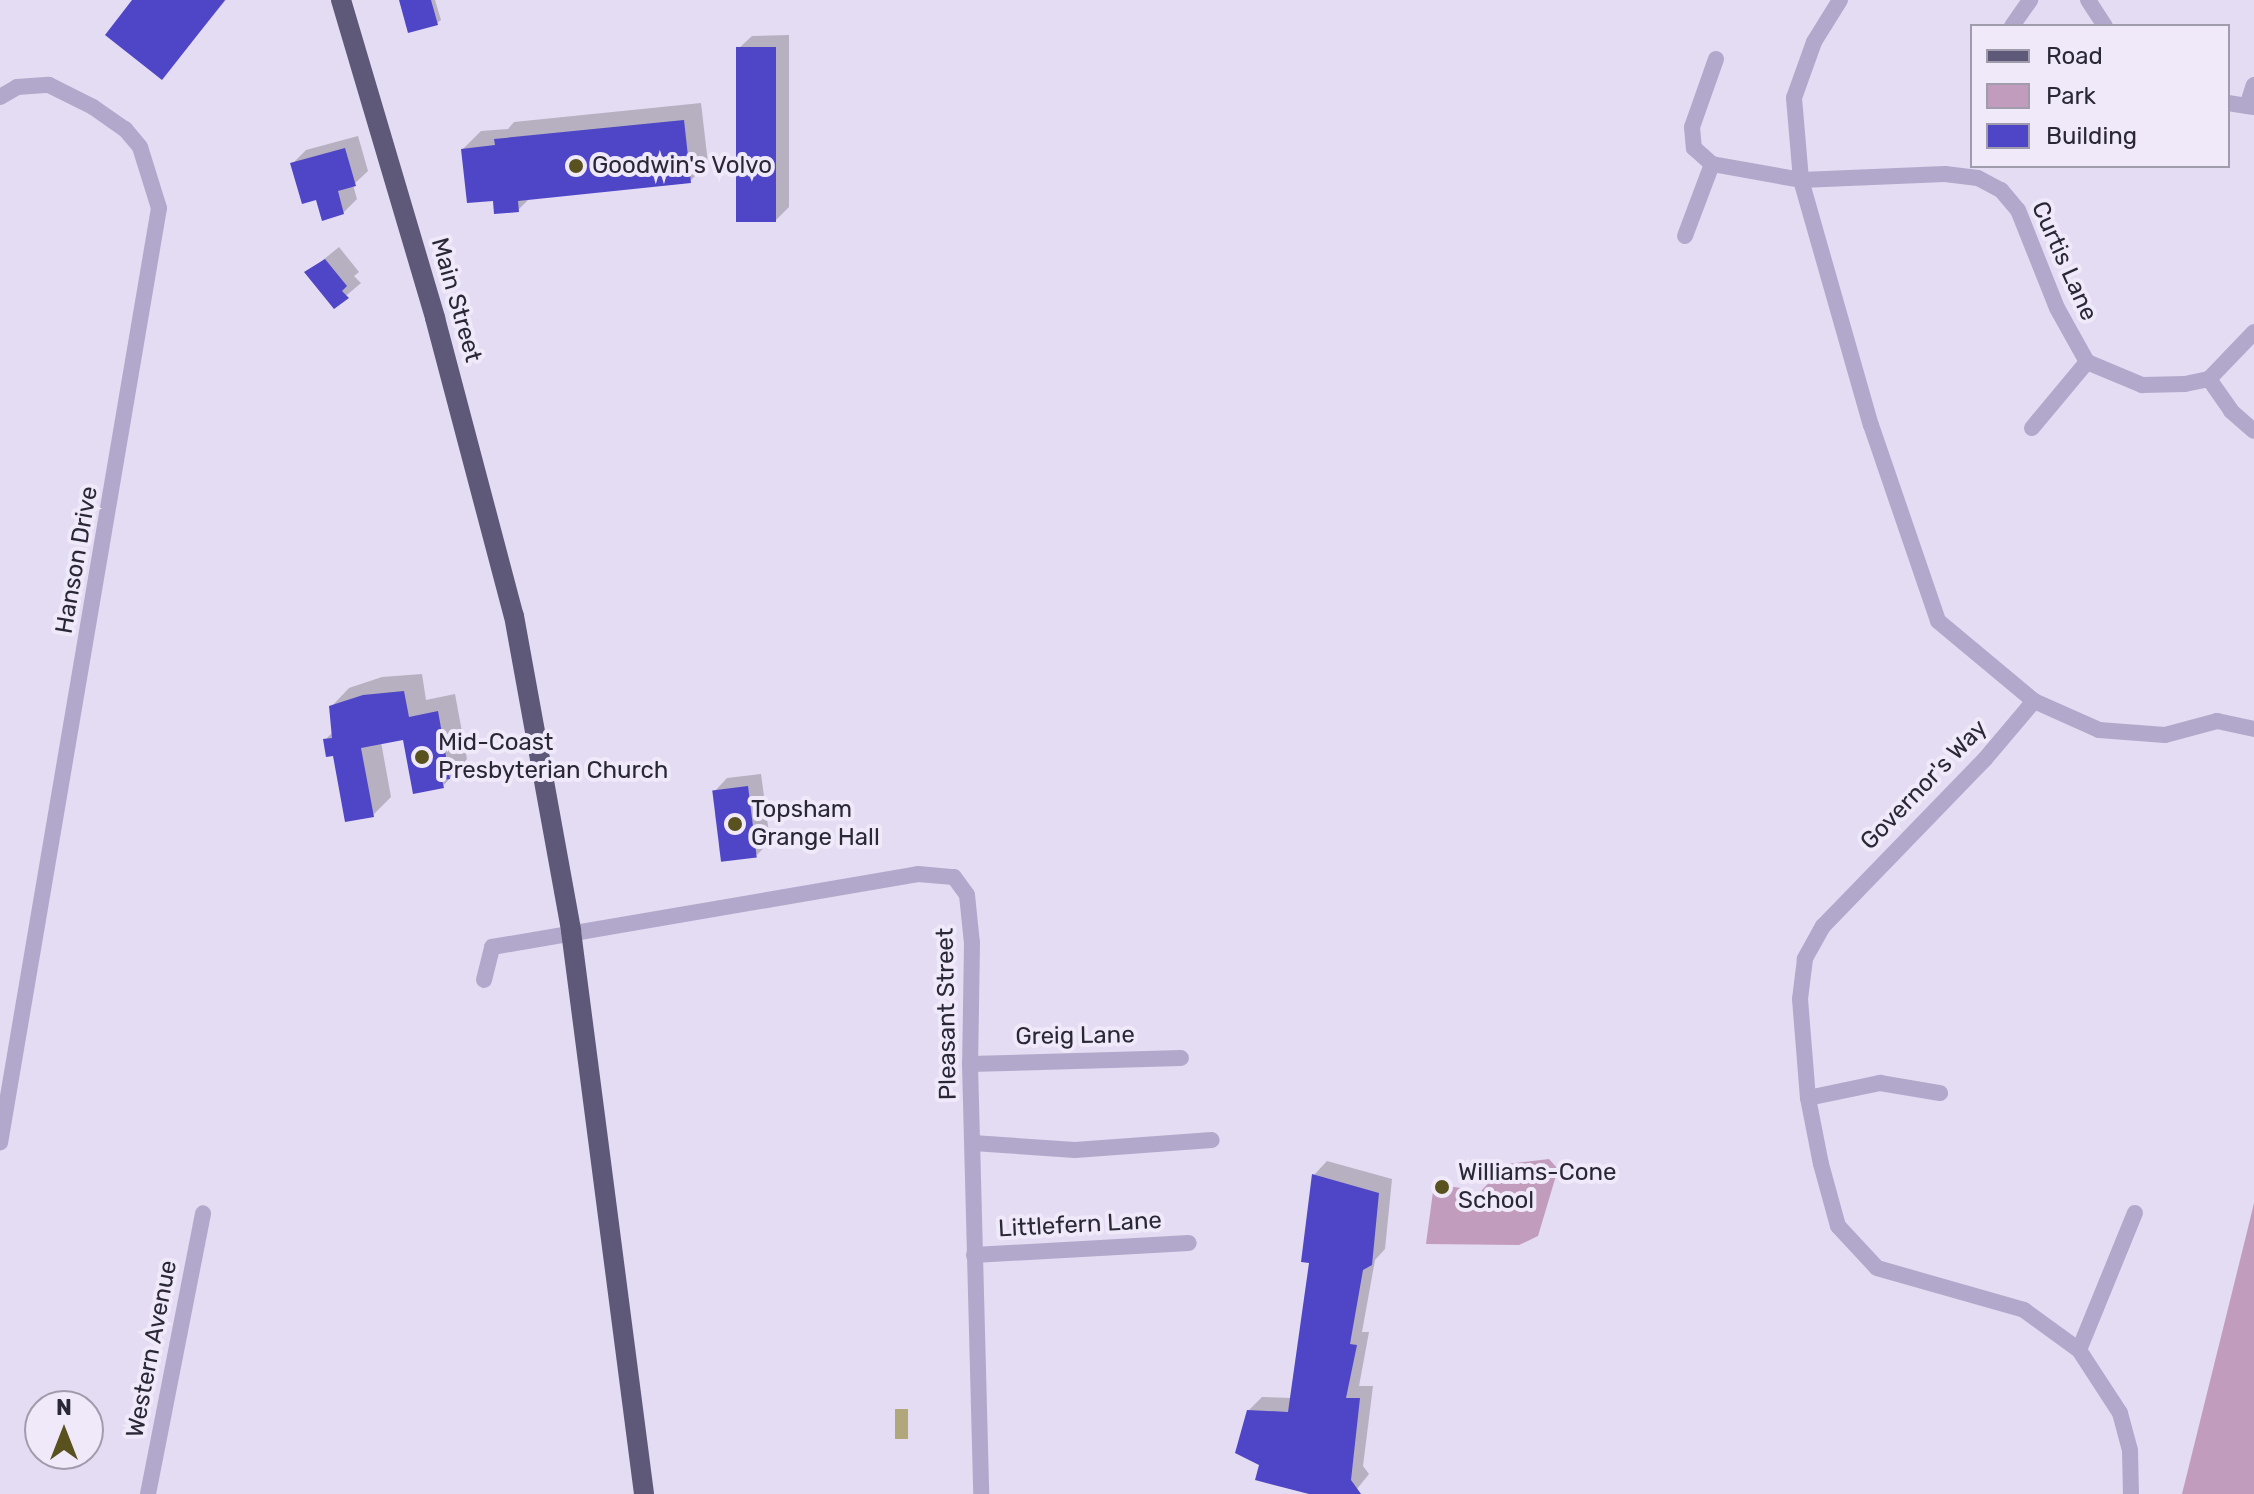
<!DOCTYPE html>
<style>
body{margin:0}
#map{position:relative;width:2254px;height:1494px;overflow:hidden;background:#e4dcf2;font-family:Rubik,sans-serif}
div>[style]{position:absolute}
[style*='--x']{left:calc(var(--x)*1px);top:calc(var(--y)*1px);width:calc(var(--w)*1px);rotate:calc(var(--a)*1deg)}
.green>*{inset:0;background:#c29cbc}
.water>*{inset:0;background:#b0a87b;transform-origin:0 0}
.shadow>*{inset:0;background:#0003}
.building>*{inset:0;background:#4e46c6;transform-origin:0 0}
.minor>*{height:16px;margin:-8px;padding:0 8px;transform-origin:8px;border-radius:8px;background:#b2a8cb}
.primary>*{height:20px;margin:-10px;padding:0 10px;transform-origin:10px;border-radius:10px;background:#5e5979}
.dots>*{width:22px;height:22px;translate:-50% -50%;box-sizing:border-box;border:4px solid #efe9fa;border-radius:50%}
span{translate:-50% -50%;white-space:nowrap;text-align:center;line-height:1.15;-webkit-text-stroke:8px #efe9fa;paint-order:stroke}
.poi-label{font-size:24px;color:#2a2837}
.left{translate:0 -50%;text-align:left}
.street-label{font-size:24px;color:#2a2837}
.legend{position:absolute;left:1970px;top:24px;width:260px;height:144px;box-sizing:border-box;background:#efe9fa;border:2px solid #a09cac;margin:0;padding:10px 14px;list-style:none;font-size:24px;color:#2a2837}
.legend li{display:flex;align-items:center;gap:16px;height:40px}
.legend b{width:40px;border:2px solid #a09cac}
.north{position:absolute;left:24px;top:1390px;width:80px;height:80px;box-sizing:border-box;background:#efe9fa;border:2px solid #a09cac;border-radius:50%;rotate:0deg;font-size:22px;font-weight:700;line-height:32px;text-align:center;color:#2a2837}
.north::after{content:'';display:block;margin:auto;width:28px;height:36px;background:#59521e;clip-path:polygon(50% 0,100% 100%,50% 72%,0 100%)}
</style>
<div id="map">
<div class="green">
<i style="clip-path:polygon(1549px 1159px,1558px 1169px,1538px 1236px,1519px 1245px,1426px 1244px,1434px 1184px,1461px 1188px,1470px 1203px,1506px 1164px)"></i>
<i style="clip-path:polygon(2254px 1203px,2254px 1494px,2182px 1494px,2245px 1240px)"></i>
</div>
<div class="water">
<i style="left:895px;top:1409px;width:13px;height:30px"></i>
</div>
<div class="shadow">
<i style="clip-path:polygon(134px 0,226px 0,162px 77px)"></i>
<i style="clip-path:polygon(401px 0,435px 0,441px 20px,437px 23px)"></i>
<i style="clip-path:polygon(789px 35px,789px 207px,776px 220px,738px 49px,752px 36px)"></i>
<i style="clip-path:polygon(701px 103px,708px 163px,690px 181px,530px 198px,518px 210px,495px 198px,463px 149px,481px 131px,508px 129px,514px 122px)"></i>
<i style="clip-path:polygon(358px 136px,368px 171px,353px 185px,357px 199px,343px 213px,318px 197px,292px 164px,306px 150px)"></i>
<i style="clip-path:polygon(339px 247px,359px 272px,354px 276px,361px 283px,334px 306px,307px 273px)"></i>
<i style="clip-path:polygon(422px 674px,426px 700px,455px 694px,467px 759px,443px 786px,404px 738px,381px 742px,391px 797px,373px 815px,325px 740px,333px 732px,331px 707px,349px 688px,382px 677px)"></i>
<i style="clip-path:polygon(761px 774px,770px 841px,757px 855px,714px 792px,727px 778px)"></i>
<i style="clip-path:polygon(1327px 1161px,1392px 1179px,1385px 1249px,1375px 1260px,1362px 1332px,1369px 1332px,1359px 1386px,1373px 1386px,1363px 1466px,1369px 1474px,1353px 1494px,1311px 1494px,1261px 1464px,1248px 1411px,1262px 1397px,1292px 1398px,1311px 1261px,1314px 1175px)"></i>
</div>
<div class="building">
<i style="clip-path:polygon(132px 0,225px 0,162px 80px,105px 35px)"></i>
<i style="clip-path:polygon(399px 0,431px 0,438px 25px,408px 33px)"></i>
<i style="left:776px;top:47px;width:175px;height:40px;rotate:90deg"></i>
<i style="clip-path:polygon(684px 120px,691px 183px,518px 201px,519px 212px,494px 214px,493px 201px,467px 203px,461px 149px,495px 145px,494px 139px)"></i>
<i style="clip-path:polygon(345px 148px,356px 186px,338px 191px,344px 214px,322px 221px,316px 200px,302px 204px,290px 163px)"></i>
<i style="clip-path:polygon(325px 259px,347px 286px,342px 291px,349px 298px,334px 309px,304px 272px)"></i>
<i style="clip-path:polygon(404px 691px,409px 717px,438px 711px,450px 779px,442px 780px,444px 788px,413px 794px,403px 740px,361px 748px,374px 817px,345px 822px,333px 756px,326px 757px,323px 739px,332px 738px,329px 706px,363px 695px)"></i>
<i style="left:748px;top:786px;width:72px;height:36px;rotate:83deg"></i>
<i style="clip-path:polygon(1312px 1174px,1379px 1193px,1372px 1265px,1363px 1270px,1350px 1344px,1357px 1345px,1346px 1398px,1360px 1398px,1351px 1480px,1361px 1494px,1309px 1494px,1255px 1480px,1259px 1465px,1235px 1453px,1247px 1410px,1288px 1412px,1309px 1263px,1301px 1262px)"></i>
</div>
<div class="minor">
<i style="--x:1840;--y:0;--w:49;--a:121.8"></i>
<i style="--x:1814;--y:42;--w:59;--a:109.7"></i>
<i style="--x:1794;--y:98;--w:82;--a:85.1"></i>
<i style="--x:1801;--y:180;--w:255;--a:74.1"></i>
<i style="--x:1871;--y:425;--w:207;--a:71.1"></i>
<i style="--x:1938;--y:621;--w:125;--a:39.8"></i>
<i style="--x:2034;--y:701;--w:76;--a:130.2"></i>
<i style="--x:1985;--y:759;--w:233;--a:134.1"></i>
<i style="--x:1823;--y:926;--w:38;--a:119"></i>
<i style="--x:1805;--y:959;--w:40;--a:97.1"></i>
<i style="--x:1800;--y:999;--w:99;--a:85.4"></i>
<i style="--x:1808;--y:1098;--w:67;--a:78.9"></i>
<i style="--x:1821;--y:1164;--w:64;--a:74.7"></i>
<i style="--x:1838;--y:1226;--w:57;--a:47.1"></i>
<i style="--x:1877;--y:1268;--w:153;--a:15.9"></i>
<i style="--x:2024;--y:1310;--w:68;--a:36"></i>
<i style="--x:2079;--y:1350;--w:75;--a:56.9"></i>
<i style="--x:2120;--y:1413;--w:39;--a:75"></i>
<i style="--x:2130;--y:1451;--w:43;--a:88.7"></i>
<i style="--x:2088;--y:0;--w:31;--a:57"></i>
<i style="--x:2012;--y:26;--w:32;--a:-55"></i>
<i style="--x:1716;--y:59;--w:72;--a:109.4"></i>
<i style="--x:1692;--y:127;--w:21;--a:85"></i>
<i style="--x:1694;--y:148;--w:24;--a:42"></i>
<i style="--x:1712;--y:164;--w:90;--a:10.2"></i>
<i style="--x:1801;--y:180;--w:144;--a:-2.4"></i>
<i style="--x:1945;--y:174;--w:33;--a:7"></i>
<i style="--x:1978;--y:178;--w:26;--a:28"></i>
<i style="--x:2001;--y:190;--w:26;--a:50"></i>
<i style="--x:2018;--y:210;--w:105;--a:68.3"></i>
<i style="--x:2057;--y:308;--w:62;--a:60.9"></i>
<i style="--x:2087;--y:362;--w:60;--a:22.7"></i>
<i style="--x:2142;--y:385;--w:43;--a:-1.3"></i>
<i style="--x:2185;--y:384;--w:25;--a:-12"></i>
<i style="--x:2209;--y:379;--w:65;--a:-46.2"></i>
<i style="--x:0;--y:97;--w:20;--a:-30"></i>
<i style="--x:17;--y:87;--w:32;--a:-4"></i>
<i style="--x:49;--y:85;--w:49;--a:26.6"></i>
<i style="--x:93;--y:107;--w:39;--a:35"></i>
<i style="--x:125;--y:129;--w:23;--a:50"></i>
<i style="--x:140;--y:147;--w:64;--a:72.7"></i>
<i style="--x:159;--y:208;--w:948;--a:99.65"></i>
<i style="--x:2228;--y:103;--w:26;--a:9"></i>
<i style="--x:2247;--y:106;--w:22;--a:-72"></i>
<i style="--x:1685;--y:236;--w:77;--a:-69.4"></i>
<i style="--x:2209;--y:379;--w:39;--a:55"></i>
<i style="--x:2231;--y:411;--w:30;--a:41"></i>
<i style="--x:2032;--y:428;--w:86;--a:-50.2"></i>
<i style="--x:2034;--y:701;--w:71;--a:24"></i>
<i style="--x:2099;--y:730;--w:66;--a:4.3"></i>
<i style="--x:2165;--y:735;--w:54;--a:-15.1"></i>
<i style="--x:2217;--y:721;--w:38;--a:12"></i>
<i style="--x:484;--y:980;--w:34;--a:-76"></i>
<i style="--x:492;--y:947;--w:432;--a:-9.7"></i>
<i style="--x:918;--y:874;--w:36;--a:5"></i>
<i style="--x:954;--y:877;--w:22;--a:54"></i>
<i style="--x:967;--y:895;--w:48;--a:84.1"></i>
<i style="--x:972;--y:943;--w:121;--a:90.9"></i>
<i style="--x:970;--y:1064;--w:430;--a:88.5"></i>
<i style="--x:970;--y:1064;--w:211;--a:-1.6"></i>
<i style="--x:1808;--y:1098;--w:74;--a:-11.8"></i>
<i style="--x:1880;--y:1083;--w:61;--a:9.5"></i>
<i style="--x:973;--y:1143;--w:102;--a:3.9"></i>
<i style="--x:1075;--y:1150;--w:137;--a:-4.2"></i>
<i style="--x:974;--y:1255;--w:215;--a:-3.2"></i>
<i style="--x:2079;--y:1350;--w:148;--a:-67.8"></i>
<i style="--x:148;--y:1494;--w:286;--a:-78.9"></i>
</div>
<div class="primary">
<i style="--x:341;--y:0;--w:332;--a:73.5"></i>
<i style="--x:435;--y:318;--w:308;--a:75.2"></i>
<i style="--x:514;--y:616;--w:320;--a:79.7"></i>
<i style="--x:571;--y:931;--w:568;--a:82.61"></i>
</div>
<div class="dots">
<i style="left:576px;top:166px;background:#59521e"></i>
<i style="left:422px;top:757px;background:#59521e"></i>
<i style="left:735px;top:824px;background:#59521e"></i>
<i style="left:1442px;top:1187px;background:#59521e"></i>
</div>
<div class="poi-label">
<span class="left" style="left:592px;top:166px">Goodwin's Volvo</span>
<span class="left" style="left:438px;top:757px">Mid-Coast<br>Presbyterian Church</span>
<span class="left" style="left:751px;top:824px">Topsham<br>Grange Hall</span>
<span class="left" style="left:1458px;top:1187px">Williams-Cone<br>School</span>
</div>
<div class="street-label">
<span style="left:2064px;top:261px;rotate:66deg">Curtis Lane</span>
<span style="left:456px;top:300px;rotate:74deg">Main Street</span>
<span style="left:77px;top:560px;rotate:-80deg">Hanson Drive</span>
<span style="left:1924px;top:785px;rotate:-46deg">Governor's Way</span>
<span style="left:947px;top:1014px;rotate:-91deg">Pleasant Street</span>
<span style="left:1075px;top:1036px;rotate:-1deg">Greig Lane</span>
<span style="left:1080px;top:1225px;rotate:-3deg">Littlefern Lane</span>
<span style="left:152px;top:1349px;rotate:-79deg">Western Avenue</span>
</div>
<ul class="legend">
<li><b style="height:10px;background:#5e5979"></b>Road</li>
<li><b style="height:22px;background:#c29cbc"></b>Park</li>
<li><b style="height:22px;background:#4e46c6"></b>Building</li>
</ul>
<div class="north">N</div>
</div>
